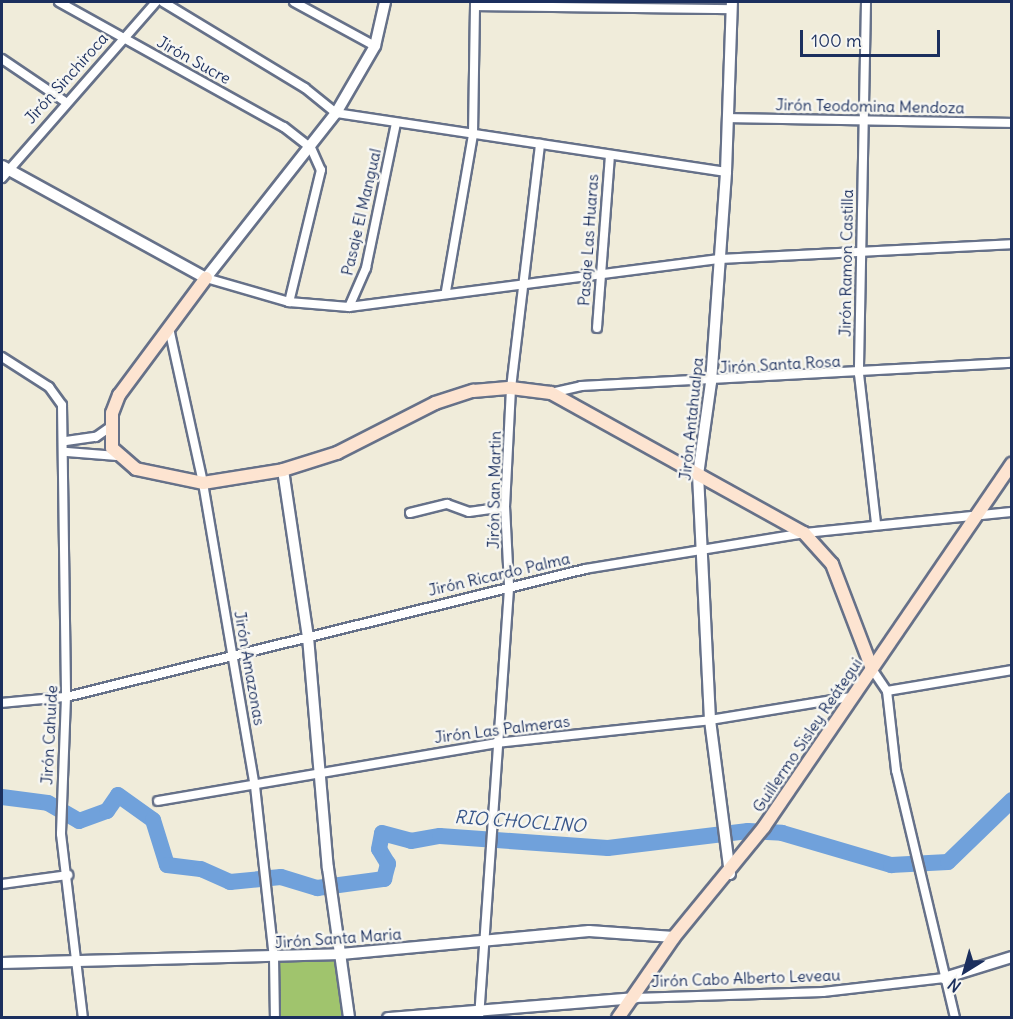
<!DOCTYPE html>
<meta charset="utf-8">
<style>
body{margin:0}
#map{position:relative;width:1013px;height:1019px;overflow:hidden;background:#f0ecda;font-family:Delius,sans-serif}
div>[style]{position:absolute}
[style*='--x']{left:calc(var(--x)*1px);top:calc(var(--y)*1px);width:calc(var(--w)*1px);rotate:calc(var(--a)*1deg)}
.green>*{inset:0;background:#a0c46d;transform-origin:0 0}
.river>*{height:16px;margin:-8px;padding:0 8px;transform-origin:8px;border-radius:8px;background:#70a1db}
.roads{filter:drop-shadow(2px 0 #667189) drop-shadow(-2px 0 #667189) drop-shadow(0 2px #667189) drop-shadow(0 -2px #667189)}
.minor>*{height:8px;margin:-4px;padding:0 4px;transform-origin:4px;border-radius:4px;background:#fff}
.tertiary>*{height:10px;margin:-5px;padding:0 5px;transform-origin:5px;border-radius:5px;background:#fff}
.secondary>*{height:12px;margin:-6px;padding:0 6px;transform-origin:6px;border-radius:6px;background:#fde4d1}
span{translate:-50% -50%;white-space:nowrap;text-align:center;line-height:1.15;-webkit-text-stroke:5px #f6f6f2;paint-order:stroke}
.street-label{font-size:16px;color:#1b2f5e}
.water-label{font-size:18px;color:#39578a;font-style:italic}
.frame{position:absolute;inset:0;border:3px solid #1b2f5e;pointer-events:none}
.north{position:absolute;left:935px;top:941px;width:60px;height:60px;-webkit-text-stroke:4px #f6f6f2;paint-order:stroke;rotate:217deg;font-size:16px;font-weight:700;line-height:24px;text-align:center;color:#1b2f5e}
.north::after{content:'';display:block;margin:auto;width:21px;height:27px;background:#1b2f5e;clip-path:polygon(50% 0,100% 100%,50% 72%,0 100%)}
.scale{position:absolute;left:800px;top:30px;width:140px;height:27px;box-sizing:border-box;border:3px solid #1b2f5e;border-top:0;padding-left:8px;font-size:18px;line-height:21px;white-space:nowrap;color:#1b2f5e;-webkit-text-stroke:4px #f6f6f2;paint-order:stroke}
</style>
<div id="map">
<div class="green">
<i style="left:277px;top:961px;width:64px;height:56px"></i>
</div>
<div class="river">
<i style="--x:2;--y:797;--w:46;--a:7.4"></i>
<i style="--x:48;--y:803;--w:36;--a:30"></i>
<i style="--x:79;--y:821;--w:30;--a:-20"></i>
<i style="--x:107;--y:811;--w:19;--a:-55"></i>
<i style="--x:118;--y:795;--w:43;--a:35.5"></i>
<i style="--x:153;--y:820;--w:47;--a:72.7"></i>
<i style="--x:167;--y:865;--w:34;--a:7"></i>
<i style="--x:201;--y:869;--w:32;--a:24"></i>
<i style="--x:230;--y:882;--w:51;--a:-5.6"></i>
<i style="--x:281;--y:877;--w:38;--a:17"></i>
<i style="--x:317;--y:888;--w:68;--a:-7.7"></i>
<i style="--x:384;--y:879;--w:16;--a:-75"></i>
<i style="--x:388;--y:864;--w:17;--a:-121"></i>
<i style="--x:379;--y:849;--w:16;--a:-79"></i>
<i style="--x:382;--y:833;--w:30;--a:15"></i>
<i style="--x:411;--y:841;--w:29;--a:-10"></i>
<i style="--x:440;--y:836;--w:168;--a:4.1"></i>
<i style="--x:608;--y:848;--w:141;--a:-6.9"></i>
<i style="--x:748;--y:831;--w:34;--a:3"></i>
<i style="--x:782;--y:833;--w:114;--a:16.4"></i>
<i style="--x:891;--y:865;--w:57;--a:-3"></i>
<i style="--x:948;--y:862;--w:89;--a:-44.1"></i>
</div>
<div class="roads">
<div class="minor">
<i style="--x:59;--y:2;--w:257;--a:29.1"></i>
<i style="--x:284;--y:127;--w:34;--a:38"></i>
<i style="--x:311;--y:148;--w:24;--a:66"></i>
<i style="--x:321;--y:170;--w:136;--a:103.6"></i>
<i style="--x:163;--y:2;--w:166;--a:31.2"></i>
<i style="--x:305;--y:88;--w:40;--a:39"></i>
<i style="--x:336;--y:113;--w:394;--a:8.6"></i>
<i style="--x:294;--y:2;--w:92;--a:28.5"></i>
<i style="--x:866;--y:2;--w:372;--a:91.1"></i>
<i style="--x:859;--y:374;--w:151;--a:83.5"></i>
<i style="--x:475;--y:6;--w:257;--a:0.7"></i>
<i style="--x:2;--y:59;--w:75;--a:34.1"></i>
<i style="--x:728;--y:118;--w:284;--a:1"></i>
<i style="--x:2;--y:178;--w:234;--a:-48.8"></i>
<i style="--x:206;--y:278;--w:86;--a:16.1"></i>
<i style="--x:289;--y:302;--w:60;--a:4.8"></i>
<i style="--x:349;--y:307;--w:373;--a:-7.4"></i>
<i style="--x:719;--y:259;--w:293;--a:-2.9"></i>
<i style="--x:446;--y:291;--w:159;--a:-80.2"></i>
<i style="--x:473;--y:134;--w:132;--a:-89.1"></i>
<i style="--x:349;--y:307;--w:43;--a:-66.4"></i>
<i style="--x:366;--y:268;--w:148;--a:-78.3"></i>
<i style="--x:169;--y:328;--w:159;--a:77.6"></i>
<i style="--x:203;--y:483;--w:307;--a:80.3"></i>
<i style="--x:255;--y:786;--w:172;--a:83.7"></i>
<i style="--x:274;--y:957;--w:61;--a:89.1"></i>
<i style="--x:597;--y:328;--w:173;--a:-85.7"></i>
<i style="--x:2;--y:357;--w:56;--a:32.6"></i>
<i style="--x:49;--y:387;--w:22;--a:54"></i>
<i style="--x:62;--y:405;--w:292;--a:89.2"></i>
<i style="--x:66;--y:697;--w:137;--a:92.1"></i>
<i style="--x:61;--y:834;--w:185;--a:83.2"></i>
<i style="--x:551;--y:393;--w:31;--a:-13"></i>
<i style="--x:581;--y:386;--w:432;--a:-3.1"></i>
<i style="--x:66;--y:441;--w:30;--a:-8"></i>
<i style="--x:96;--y:437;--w:16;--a:-35"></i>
<i style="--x:67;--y:452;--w:50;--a:4.6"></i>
<i style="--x:410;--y:513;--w:38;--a:-14"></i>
<i style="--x:447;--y:504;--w:23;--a:20"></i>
<i style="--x:469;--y:512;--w:36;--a:-8"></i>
<i style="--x:872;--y:669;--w:27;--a:56"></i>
<i style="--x:887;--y:691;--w:127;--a:-9.5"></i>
<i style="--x:887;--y:691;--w:80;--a:83.5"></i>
<i style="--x:896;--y:770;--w:255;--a:76.6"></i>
<i style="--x:2;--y:703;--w:64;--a:-5.4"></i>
<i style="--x:66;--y:697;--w:535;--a:-13.85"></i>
<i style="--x:585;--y:569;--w:222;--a:-9.3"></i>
<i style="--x:804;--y:533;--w:209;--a:-5.8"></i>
<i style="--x:158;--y:801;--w:343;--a:-9.7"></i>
<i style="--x:496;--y:743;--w:215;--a:-6.1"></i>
<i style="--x:710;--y:720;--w:143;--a:-9.3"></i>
<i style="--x:2;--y:884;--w:67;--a:-7.8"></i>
<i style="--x:634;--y:998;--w:189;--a:-1.8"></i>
<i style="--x:823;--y:992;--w:122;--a:-6.6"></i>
<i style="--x:479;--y:1018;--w:434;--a:-86"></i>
<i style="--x:509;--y:585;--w:78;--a:-92.9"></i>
<i style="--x:505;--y:507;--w:119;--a:-87.1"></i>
<i style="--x:511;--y:388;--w:246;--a:-83.2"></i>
</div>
<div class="tertiary">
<i style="--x:2;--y:166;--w:233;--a:28.8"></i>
<i style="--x:206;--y:278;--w:210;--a:-51.8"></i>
<i style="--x:336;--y:113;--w:78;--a:-59.8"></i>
<i style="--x:375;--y:46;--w:45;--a:-77.2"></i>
<i style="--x:283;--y:470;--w:169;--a:81.5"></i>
<i style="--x:308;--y:637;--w:232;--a:85.1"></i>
<i style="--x:328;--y:868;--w:151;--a:82"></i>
<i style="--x:730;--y:874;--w:155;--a:-97.4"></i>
<i style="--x:710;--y:720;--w:245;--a:-92.8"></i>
<i style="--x:698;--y:475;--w:94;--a:-82"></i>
<i style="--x:711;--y:382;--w:211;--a:-85.9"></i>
<i style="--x:726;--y:172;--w:170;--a:-88"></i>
<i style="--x:2;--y:963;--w:339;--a:-1.5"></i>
<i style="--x:341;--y:954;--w:249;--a:-5.3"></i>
<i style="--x:589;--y:931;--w:85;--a:4"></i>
<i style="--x:944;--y:978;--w:71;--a:-17.2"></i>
<i style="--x:388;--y:1018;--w:247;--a:-4.6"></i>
</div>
<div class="secondary">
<i style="--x:206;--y:278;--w:146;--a:126.6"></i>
<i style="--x:119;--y:395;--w:19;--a:111"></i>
<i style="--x:112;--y:413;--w:35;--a:90"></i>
<i style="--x:112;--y:448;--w:32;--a:41"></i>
<i style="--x:136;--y:469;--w:68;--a:11.8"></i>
<i style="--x:203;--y:483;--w:81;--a:-9.2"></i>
<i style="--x:283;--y:470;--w:57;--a:-17.5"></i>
<i style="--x:337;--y:453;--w:110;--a:-27"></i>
<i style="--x:435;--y:403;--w:40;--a:-18"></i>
<i style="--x:473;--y:391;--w:38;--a:-5"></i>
<i style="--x:511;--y:388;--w:40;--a:7.1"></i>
<i style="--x:551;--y:393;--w:289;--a:29"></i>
<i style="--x:804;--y:533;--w:42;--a:47.9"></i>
<i style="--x:832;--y:564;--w:112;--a:69.1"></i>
<i style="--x:618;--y:1018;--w:98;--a:-55.3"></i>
<i style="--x:674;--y:937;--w:142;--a:-50.7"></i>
<i style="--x:764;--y:827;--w:440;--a:-55.7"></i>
</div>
</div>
<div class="street-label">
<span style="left:194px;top:60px;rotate:29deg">Jirón Sucre</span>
<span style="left:66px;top:78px;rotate:-48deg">Jirón Sinchiroca</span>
<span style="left:870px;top:106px;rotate:1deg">Jirón Teodomina Mendoza</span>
<span style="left:361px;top:212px;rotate:-77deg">Pasaje El Mangual</span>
<span style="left:588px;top:240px;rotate:-86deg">Pasaje Las Huaras</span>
<span style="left:846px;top:263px;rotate:-89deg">Jirón Ramon Castilla</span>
<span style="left:780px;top:364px;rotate:-3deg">Jirón Santa Rosa</span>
<span style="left:691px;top:419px;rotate:-84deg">Jirón Antahualpa</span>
<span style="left:494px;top:490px;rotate:-89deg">Jirón San Martin</span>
<span style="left:499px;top:574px;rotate:-13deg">Jirón Ricardo Palma</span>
<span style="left:250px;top:668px;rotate:80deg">Jirón Amazonas</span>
<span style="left:502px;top:729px;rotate:-7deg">Jirón Las Palmeras</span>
<span style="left:49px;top:735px;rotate:-87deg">Jirón Cahuide</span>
<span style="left:807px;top:735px;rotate:-56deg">Guillermo Sisley Reátegui</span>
<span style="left:338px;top:938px;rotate:-4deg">Jirón Santa Maria</span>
<span style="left:746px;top:978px;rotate:-2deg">Jirón Cabo Alberto Leveau</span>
</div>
<div class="water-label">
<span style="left:520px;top:822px;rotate:4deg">RIO CHOCLINO</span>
</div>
<div class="frame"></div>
<div class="north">N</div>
<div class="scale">100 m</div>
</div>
